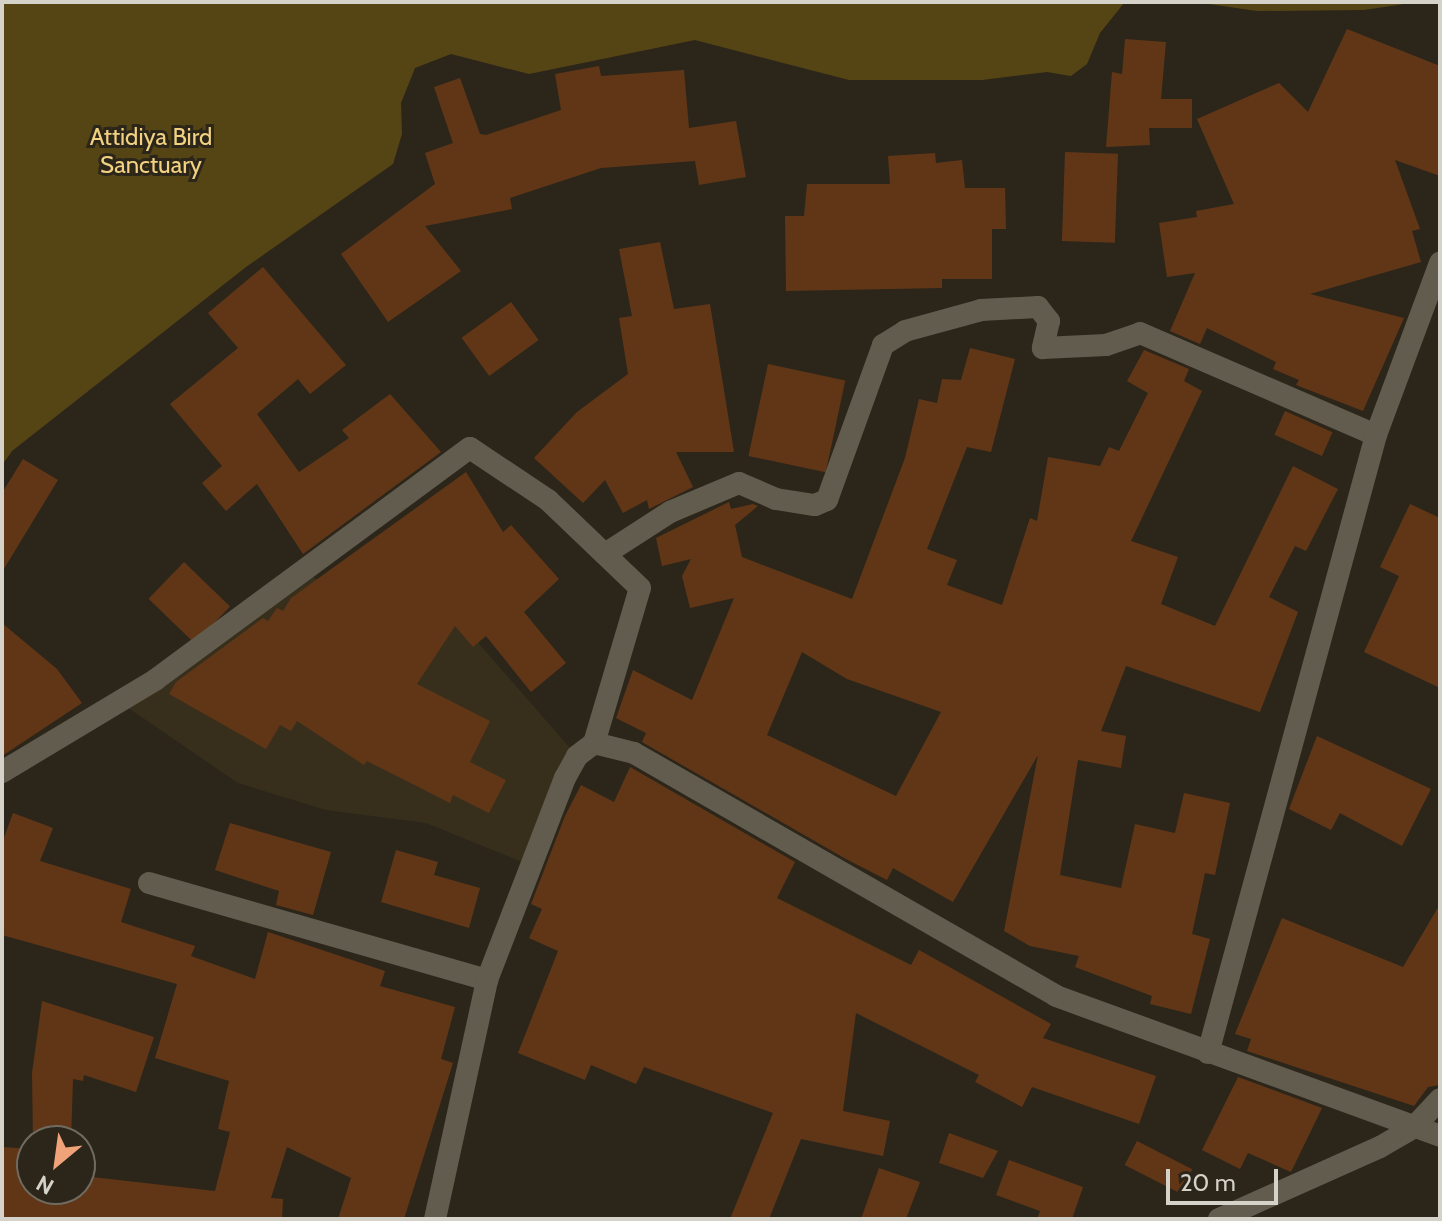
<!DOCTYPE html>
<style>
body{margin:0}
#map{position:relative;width:1442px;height:1221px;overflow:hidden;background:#2c261a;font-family:Cabin,sans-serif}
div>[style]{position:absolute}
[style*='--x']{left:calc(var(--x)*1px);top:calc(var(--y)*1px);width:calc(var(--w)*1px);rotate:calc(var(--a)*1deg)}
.built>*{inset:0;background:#372f1c}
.green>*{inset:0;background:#564514}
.building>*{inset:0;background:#613617;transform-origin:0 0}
.minor>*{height:22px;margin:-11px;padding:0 11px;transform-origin:11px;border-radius:11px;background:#625c4e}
span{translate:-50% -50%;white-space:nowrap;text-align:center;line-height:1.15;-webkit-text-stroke:6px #2c261a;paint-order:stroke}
.park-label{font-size:24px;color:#f2d281}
.frame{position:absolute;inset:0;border:4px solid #d5d2ca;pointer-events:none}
.north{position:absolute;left:16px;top:1125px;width:80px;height:80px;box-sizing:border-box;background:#2c261a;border:2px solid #706b60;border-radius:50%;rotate:209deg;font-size:22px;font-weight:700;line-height:32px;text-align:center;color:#d5d2ca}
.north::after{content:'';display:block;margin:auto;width:28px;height:36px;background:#f0a279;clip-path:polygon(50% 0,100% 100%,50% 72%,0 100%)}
.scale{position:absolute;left:1166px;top:1169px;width:112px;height:36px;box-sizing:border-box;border:4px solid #d5d2ca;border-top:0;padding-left:10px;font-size:24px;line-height:28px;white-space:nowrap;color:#d5d2ca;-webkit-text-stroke:6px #2c261a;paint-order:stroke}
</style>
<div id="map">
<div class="built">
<i style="clip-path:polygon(304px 571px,374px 616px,433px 591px,577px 756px,532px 866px,426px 823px,326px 810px,238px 783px,121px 703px)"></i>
</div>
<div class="green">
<i style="clip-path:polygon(2px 2px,1131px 2px,1124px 3px,1100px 33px,1087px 64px,1071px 76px,1047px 72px,982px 80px,849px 80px,695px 40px,529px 74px,451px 54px,415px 68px,401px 103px,402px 134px,393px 164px,246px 267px,12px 451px,2px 465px)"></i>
<i style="clip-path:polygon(1195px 2px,1417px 2px,1364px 10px,1257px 11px)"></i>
</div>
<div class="building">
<i style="clip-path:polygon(1347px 29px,1440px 66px,1440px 176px,1395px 160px,1420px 229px,1412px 231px,1421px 262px,1310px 294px,1404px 318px,1363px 411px,1296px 385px,1299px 380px,1273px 369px,1276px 362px,1207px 328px,1200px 344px,1170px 331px,1195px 273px,1167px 277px,1159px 223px,1197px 217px,1196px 211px,1234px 204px,1197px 119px,1279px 83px,1308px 112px)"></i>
<i style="clip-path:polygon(1125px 39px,1166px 42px,1161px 99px,1192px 99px,1192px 128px,1149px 128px,1150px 145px,1106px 147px,1112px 72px,1122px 74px)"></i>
<i style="clip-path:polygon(599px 66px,601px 76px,684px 70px,689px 128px,736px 121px,746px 177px,699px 185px,695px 161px,601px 168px,510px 198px,512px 209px,425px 226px,461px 271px,388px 322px,341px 254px,435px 184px,425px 153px,453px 143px,434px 87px,460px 78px,480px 134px,486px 135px,561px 110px,555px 74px)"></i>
<i style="left:1065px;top:152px;width:53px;height:89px;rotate:2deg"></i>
<i style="clip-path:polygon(935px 153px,936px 163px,962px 160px,965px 188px,1005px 188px,1006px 229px,992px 229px,992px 279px,942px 279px,942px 288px,786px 291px,785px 216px,804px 216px,807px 184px,890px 184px,888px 156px)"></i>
<i style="clip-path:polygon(660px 242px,674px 309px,710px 304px,734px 452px,676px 452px,693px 487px,649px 509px,647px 500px,623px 513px,605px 480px,583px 503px,534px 458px,577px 412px,628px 374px,619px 318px,632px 316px,619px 249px)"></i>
<i style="clip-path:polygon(263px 267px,346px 365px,310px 394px,298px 379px,257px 414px,299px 472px,349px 438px,342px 430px,390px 394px,441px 452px,303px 554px,257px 484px,226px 511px,202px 483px,222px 466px,170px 404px,238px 348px,208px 313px)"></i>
<i style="left:511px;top:302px;width:47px;height:61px;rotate:54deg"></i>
<i style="clip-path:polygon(evenodd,970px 348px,1015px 359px,991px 452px,967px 447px,927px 549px,957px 560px,947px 585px,1002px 605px,1030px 518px,1037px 521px,1048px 457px,1100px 466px,1109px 447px,1119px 451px,1148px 393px,1127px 381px,1144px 350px,1189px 369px,1184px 381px,1202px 391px,1131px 541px,1178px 557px,1161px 604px,1215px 626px,1293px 466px,1338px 489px,1306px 551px,1295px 546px,1269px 597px,1298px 612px,1260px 712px,1126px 666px,1101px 731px,1126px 736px,1121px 768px,1078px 760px,1060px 875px,1121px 888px,1135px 824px,1175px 833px,1184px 793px,1230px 803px,1215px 875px,1205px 873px,1192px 934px,1210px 939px,1191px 1014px,1150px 1004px,1152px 996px,1075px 967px,1079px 956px,1030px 946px,1004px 931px,1038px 755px,953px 902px,893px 868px,887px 880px,846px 859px,642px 742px,646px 733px,616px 718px,633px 670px,692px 700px,734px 598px,690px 608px,682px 576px,691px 559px,662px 566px,656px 538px,729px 502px,731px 509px,753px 504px,758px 506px,735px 525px,742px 557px,852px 599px,905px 458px,919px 399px,937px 403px,942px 379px,961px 380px,970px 348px,802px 652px,847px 679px,941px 712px,896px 796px,767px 735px,802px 652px)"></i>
<i style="left:768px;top:364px;width:79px;height:94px;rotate:12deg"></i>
<i style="left:1285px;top:411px;width:52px;height:26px;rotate:24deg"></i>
<i style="clip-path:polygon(23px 459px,58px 480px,2px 572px,2px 493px)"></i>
<i style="clip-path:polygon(466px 472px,503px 532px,511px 525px,559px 579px,524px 612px,566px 663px,531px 692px,486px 636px,473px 647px,455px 626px,417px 684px,490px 721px,470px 762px,506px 780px,489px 813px,453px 795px,450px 803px,367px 761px,364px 765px,297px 721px,291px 731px,280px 725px,266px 749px,169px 694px,176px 682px,263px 618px,268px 621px,277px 608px,283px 611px,291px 598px)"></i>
<i style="clip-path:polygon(1410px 504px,1440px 518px,1440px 688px,1364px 652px,1399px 576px,1380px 567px)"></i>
<i style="left:184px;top:562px;width:64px;height:51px;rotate:44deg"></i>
<i style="clip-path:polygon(2px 623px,57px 669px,82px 703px,2px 756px)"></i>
<i style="clip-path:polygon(1317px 736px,1431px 789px,1402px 846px,1340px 813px,1331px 830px,1289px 809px)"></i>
<i style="clip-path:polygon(630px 767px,795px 862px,777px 898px,911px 965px,919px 950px,1051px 1024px,1043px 1038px,1156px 1076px,1139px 1124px,1032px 1087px,1022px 1107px,975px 1082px,979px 1075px,856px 1013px,843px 1111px,890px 1121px,883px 1156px,801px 1139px,769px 1219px,730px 1219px,773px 1113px,644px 1067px,636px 1084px,591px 1065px,585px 1080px,518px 1053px,558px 951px,529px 938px,542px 909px,531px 904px,565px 816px,581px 785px,614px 802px)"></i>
<i style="clip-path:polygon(13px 813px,53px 828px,40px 861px,131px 889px,121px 922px,195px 946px,191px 956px,255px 979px,268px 932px,385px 971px,380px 986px,455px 1007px,441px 1059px,453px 1063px,404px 1219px,338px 1219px,351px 1178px,287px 1147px,271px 1198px,283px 1199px,282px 1219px,2px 1219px,2px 1147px,32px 1149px,32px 1189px,80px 1189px,80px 1168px,92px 1169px,92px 1177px,215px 1191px,230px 1132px,218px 1129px,229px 1081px,155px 1058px,177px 984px,2px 935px,2px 843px)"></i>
<i style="clip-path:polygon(230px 823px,331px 852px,313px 915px,276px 905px,279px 891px,215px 870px)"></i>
<i style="clip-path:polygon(396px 850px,438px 862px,434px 875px,480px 888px,469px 928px,381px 902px)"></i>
<i style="clip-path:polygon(1440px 904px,1440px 1085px,1428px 1087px,1414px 1106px,1247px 1051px,1251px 1039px,1235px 1034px,1282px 918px,1403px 967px)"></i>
<i style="clip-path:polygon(42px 1001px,154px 1037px,136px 1092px,84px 1075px,83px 1081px,73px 1079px,71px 1141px,33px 1141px,32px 1073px)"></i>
<i style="clip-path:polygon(1238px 1077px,1322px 1108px,1291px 1172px,1248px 1153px,1240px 1169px,1202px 1150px)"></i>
<i style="clip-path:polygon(949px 1133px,998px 1151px,983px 1178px,939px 1163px)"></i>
<i style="left:1137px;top:1141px;width:62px;height:27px;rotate:27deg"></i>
<i style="clip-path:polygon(1009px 1160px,1083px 1187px,1072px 1219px,1037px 1219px,1040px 1211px,996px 1195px)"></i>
<i style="clip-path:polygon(879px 1168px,920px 1182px,906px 1219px,861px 1219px)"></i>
</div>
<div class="minor">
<i style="--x:605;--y:554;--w:77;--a:-32.9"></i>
<i style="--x:670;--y:512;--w:75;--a:-22.8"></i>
<i style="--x:739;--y:483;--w:40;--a:23.4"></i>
<i style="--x:776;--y:499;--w:39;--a:9"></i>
<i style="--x:815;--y:505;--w:13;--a:-23"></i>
<i style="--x:827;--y:500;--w:165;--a:-70.1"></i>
<i style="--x:883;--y:345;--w:26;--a:-32"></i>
<i style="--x:905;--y:331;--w:79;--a:-15.4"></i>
<i style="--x:981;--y:310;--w:57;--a:-3"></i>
<i style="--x:1038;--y:307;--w:18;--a:52"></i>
<i style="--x:1049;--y:321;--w:28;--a:103"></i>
<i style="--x:1043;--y:348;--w:63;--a:-2.7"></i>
<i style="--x:1106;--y:345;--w:36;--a:-19"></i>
<i style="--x:1140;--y:333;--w:257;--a:23.4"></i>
<i style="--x:2;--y:772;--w:179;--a:-31"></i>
<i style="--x:155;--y:680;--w:391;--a:-36.4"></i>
<i style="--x:470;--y:448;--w:94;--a:33.7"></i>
<i style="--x:548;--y:500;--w:127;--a:43.7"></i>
<i style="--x:640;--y:588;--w:162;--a:106.5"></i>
<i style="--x:149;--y:883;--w:352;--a:16"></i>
<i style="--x:1208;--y:1053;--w:640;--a:-74.79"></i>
<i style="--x:1376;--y:435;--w:184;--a:-69.6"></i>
<i style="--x:435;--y:1219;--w:245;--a:-77.7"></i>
<i style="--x:487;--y:980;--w:217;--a:-68.9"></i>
<i style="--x:565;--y:778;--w:25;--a:-61"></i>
<i style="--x:577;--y:756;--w:21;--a:-37"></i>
<i style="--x:594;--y:743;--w:41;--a:14"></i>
<i style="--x:634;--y:753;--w:487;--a:29.9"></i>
<i style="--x:1056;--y:996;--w:409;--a:20"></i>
<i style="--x:1219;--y:1219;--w:176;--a:-24.1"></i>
<i style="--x:1380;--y:1147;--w:39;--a:-30"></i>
<i style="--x:1414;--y:1127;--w:38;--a:-47"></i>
</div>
<div class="park-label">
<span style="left:151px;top:151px">Attidiya Bird<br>Sanctuary</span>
</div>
<div class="frame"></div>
<div class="north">N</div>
<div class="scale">20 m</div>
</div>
